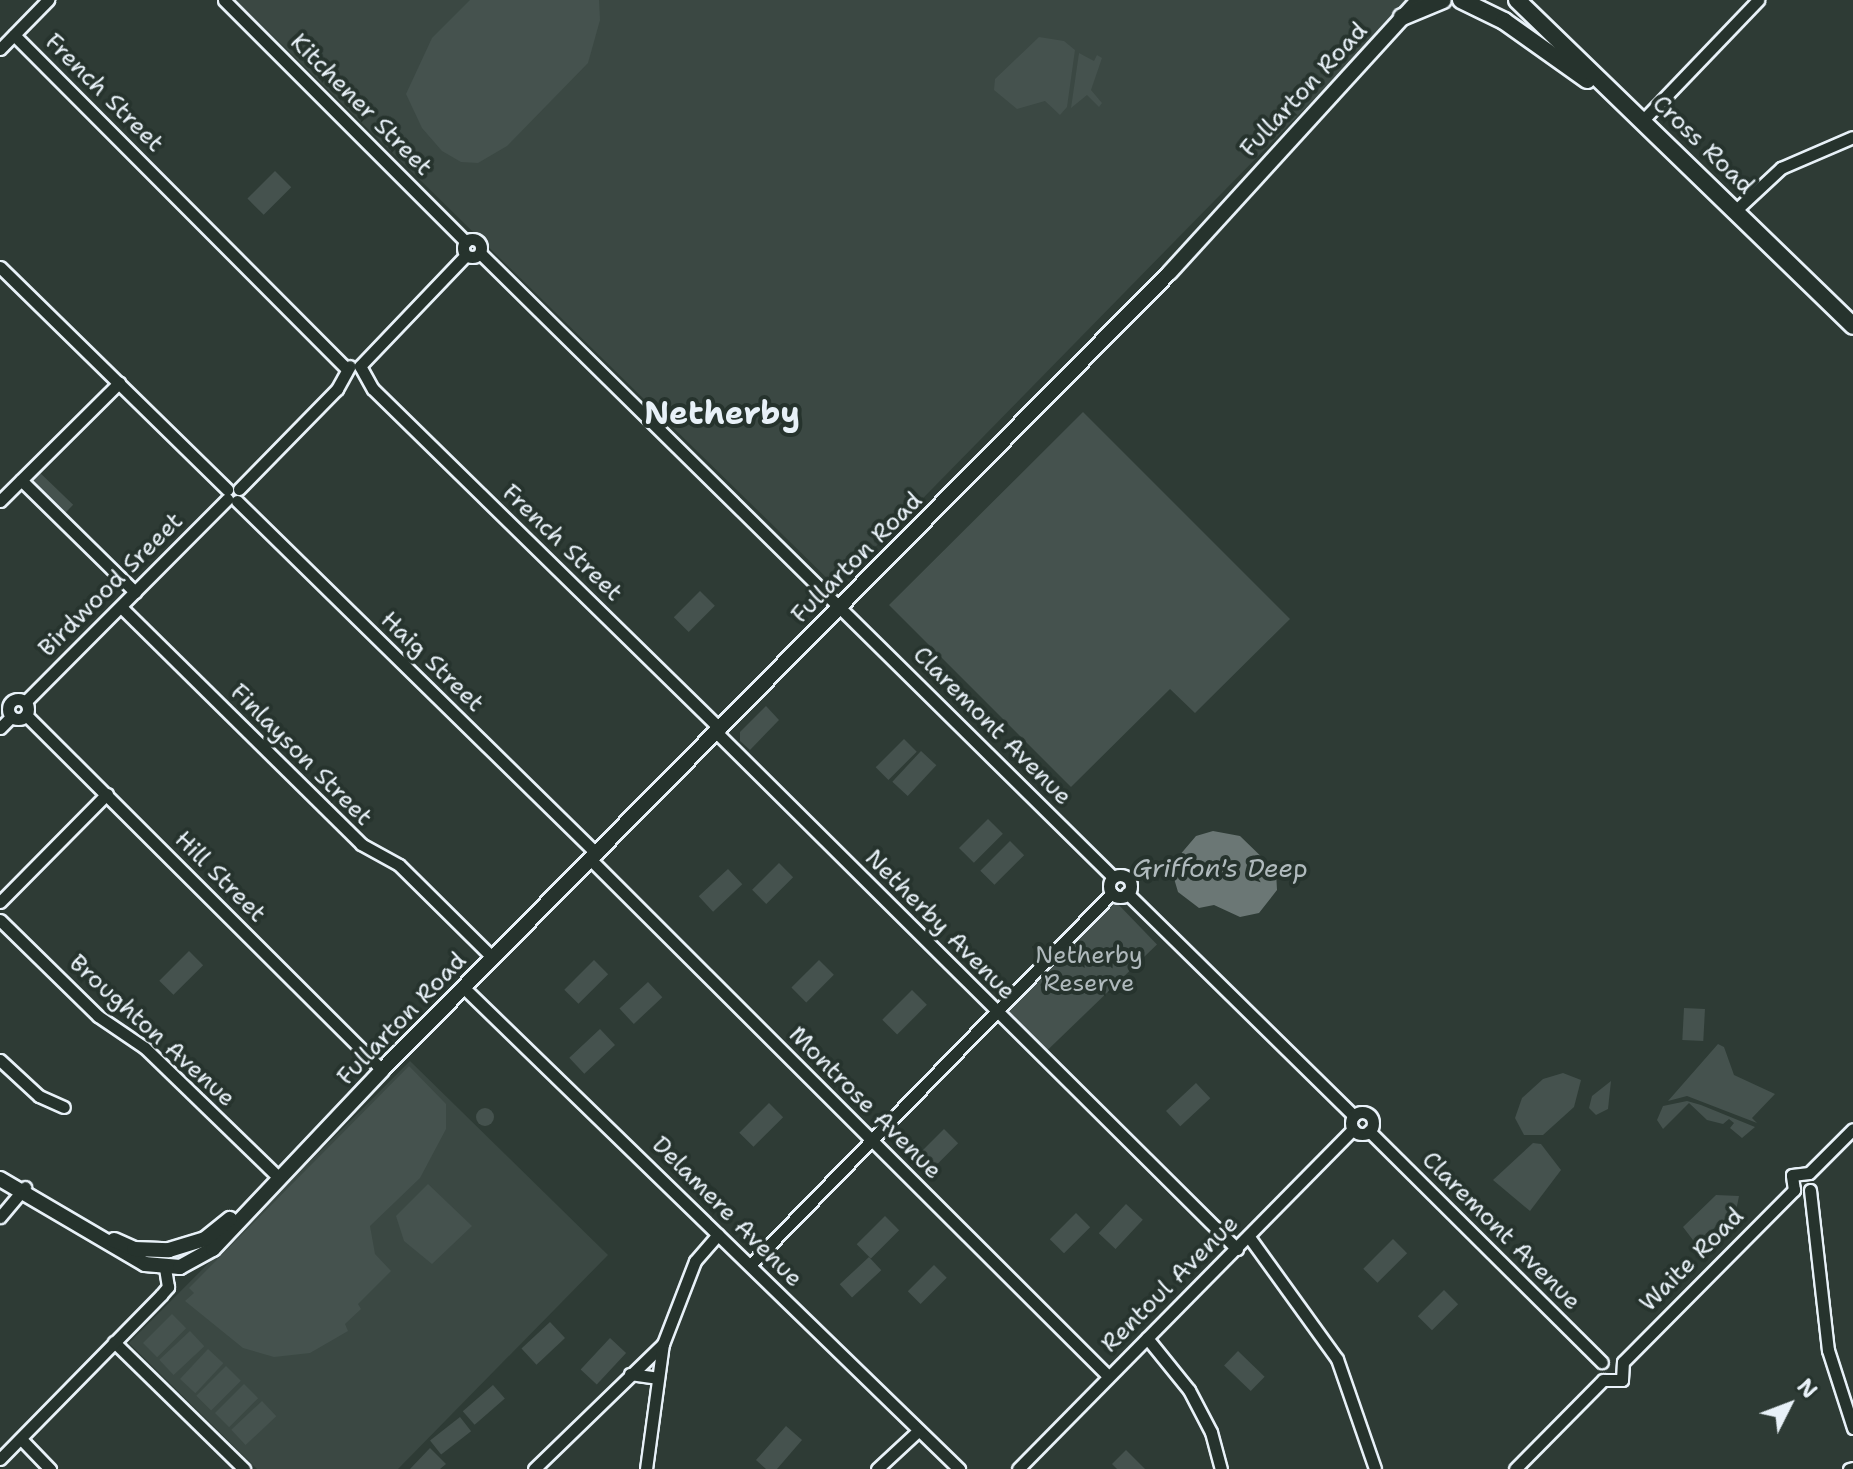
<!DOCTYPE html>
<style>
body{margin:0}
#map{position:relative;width:1853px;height:1469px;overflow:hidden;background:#2e3b35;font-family:"Shantell Sans",sans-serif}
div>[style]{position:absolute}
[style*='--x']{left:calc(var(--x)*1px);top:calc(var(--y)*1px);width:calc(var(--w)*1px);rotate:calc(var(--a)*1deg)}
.built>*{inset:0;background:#3b4843}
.green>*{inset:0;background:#45524e;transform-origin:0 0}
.round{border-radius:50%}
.water>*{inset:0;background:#6b7775}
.roads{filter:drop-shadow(2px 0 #e8f1f8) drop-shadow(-2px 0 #e8f1f8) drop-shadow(0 2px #e8f1f8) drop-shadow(0 -2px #e8f1f8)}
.minor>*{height:11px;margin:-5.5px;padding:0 5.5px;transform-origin:5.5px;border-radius:5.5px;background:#26332d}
.minor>.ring{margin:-5.5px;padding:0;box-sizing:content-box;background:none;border:11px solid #26332d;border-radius:50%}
.major>*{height:14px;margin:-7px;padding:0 7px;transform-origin:7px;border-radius:7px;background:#26332d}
.highway>*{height:16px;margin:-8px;padding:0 8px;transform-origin:8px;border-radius:8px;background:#26332d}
span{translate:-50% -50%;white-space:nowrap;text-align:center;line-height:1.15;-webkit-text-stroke:8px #26332d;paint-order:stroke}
.street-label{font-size:24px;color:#e8f1f8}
.park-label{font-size:24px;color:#afb9bc}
.water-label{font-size:26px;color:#b0babd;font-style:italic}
.district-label{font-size:32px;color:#e8f1f8;font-weight:700}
.north{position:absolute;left:1749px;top:1365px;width:80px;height:80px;-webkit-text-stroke:6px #26332d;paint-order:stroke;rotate:48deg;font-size:22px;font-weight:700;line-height:32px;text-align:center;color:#e8f1f8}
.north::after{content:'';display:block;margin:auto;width:28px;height:36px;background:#e8f1f8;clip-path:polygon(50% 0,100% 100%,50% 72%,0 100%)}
</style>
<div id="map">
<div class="built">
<i style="clip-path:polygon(236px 0,1411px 0,836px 587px)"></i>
<i style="clip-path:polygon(410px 1061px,608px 1255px,398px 1469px,257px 1469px,129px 1343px)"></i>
</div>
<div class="green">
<i style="clip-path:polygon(470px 0,599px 0,600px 20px,588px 63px,507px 146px,478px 163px,461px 162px,442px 151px,422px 128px,406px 94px,432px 38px)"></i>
<i style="clip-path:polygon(1039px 37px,1064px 41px,1075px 50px,1067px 107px,1060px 115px,1045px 101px,1017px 109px,994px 90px,995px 79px)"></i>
<i style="clip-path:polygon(1079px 53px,1094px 61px,1097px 55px,1102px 58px,1091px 90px,1102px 103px,1099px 107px,1087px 95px,1071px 108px)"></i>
<i style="left:275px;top:171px;width:23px;height:39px;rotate:45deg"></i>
<i style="clip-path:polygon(1083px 412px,1290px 619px,1195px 713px,1170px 689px,1071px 787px,889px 605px)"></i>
<i style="left:35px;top:468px;width:53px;height:17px;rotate:44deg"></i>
<i style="left:700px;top:591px;width:21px;height:37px;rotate:45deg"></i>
<i style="clip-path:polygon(766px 706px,779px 720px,750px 750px,740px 741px,740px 732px)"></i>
<i style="left:904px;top:739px;width:18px;height:40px;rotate:45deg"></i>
<i style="left:921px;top:751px;width:21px;height:42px;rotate:43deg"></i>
<i style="left:988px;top:819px;width:21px;height:41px;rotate:45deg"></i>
<i style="left:1010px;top:841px;width:20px;height:42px;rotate:45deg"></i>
<i style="left:779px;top:863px;width:20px;height:38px;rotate:45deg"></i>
<i style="left:728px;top:869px;width:21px;height:40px;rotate:47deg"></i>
<i style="left:1116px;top:902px;width:59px;height:156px;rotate:46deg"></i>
<i style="left:189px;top:951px;width:20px;height:42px;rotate:45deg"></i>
<i style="left:594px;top:960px;width:20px;height:42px;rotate:45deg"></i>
<i style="left:819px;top:960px;width:21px;height:39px;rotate:45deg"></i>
<i style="left:648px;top:982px;width:21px;height:39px;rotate:47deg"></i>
<i style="left:912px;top:990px;width:21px;height:42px;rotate:45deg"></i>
<i style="left:1684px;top:1008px;width:21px;height:32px;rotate:3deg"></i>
<i style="left:600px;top:1029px;width:22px;height:42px;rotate:47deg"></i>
<i style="clip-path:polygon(1718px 1044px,1724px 1047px,1734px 1075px,1775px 1094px,1752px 1118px,1757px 1123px,1687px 1096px,1668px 1101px)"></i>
<i style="clip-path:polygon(409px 1066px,446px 1104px,446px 1129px,420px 1178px,370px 1226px,375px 1254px,391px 1271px,358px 1304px,361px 1309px,345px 1324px,348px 1331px,310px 1353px,274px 1357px,243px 1348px,185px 1301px,194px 1293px,189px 1288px)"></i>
<i style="clip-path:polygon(1563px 1073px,1581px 1080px,1574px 1107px,1543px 1135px,1524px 1135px,1515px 1118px,1522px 1098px,1543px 1079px)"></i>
<i style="clip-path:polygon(1611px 1081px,1608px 1109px,1596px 1115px,1589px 1108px,1592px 1096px)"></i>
<i style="left:1196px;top:1083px;width:21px;height:41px;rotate:47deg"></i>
<i style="clip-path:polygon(1687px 1101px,1701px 1105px,1755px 1127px,1742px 1138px,1730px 1128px,1734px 1123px,1729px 1119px,1723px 1124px,1707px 1120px,1689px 1103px,1663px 1129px,1657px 1120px,1663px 1106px)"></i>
<i style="left:769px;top:1103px;width:20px;height:42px;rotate:45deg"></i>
<i class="round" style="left:476px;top:1108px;width:18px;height:18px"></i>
<i style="left:944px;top:1129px;width:20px;height:41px;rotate:45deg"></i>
<i style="clip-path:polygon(1533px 1143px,1541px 1144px,1561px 1170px,1530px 1211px,1493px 1180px)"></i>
<i style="clip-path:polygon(428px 1184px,472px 1226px,432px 1264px,404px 1241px,396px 1216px)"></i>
<i style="clip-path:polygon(1716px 1195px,1739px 1196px,1736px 1211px,1715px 1227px,1706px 1241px,1696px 1244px,1683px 1227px)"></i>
<i style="left:1126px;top:1204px;width:23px;height:40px;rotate:43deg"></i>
<i style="left:1076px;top:1213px;width:20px;height:37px;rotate:45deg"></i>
<i style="left:885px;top:1216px;width:20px;height:40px;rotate:45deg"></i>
<i style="left:1393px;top:1239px;width:20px;height:42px;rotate:45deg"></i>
<i style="left:869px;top:1257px;width:18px;height:40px;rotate:47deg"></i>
<i style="left:934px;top:1265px;width:18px;height:37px;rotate:45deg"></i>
<i style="left:1444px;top:1290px;width:20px;height:37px;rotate:45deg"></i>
<i style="left:172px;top:1314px;width:20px;height:41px;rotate:45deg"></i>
<i style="left:550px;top:1322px;width:22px;height:39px;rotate:47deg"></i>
<i style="left:190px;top:1331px;width:21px;height:42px;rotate:47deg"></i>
<i style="left:610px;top:1338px;width:22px;height:43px;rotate:43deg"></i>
<i style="left:208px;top:1349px;width:21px;height:41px;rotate:43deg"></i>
<i style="left:1238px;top:1351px;width:37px;height:20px;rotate:44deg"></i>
<i style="left:226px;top:1366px;width:21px;height:42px;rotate:45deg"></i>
<i style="left:244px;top:1384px;width:20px;height:41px;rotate:45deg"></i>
<i style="left:493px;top:1385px;width:18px;height:40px;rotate:49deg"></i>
<i style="left:262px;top:1401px;width:21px;height:42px;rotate:47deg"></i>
<i style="left:460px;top:1417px;width:18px;height:38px;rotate:52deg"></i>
<i style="clip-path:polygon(786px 1426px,802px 1440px,777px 1469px,766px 1469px,756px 1460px)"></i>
<i style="clip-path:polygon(430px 1448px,446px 1464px,440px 1469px,410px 1469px)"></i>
<i style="clip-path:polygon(1126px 1450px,1145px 1469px,1117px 1469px,1112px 1464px)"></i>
</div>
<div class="water">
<i style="clip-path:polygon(1213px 831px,1240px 836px,1276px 871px,1277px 890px,1259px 913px,1240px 917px,1214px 905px,1199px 908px,1178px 892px,1173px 875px,1179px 856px,1196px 836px)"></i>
</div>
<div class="roads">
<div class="minor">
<i style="--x:224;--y:0;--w:342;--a:45"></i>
<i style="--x:14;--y:35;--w:472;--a:45.1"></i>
<i style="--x:0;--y:49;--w:69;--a:-45.6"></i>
<i style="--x:1644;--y:119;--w:165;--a:-46.2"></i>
<i style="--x:1736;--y:210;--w:62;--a:-43"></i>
<i style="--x:1781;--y:168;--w:78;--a:-23.3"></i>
<i class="ring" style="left:463px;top:239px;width:7px;height:7px"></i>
<i style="--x:480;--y:253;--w:889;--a:44.59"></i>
<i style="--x:0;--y:267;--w:318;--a:44.4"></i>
<i style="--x:360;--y:366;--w:26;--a:61"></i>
<i style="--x:373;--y:389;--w:486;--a:44.4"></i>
<i style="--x:360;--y:366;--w:153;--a:-46.3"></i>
<i style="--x:21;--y:480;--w:160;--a:44.5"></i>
<i style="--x:239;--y:489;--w:140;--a:-45.6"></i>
<i style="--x:337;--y:389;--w:26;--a:-61"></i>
<i style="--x:0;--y:501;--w:168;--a:-44.8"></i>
<i style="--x:237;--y:501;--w:504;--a:44.44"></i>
<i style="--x:121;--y:607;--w:337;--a:44.6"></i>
<i style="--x:361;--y:844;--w:43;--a:28.9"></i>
<i style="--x:399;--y:865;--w:131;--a:44.7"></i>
<i class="ring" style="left:8px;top:699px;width:9px;height:9px"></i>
<i style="--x:26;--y:701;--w:285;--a:-45.1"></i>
<i style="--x:26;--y:715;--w:503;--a:44.92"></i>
<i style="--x:0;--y:728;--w:16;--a:-45"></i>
<i style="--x:716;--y:732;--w:734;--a:44.78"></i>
<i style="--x:591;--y:860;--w:730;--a:44.94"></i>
<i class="ring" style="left:1109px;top:875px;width:11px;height:11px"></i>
<i style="--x:1127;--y:893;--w:318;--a:44.5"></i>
<i style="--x:0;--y:902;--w:152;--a:-45.3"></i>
<i style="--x:0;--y:920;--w:137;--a:44.4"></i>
<i style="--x:98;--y:1016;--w:57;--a:34.2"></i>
<i style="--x:145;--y:1048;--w:181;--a:44.1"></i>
<i style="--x:463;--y:987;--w:692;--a:44.18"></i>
<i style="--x:0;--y:1060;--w:53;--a:42.7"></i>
<i style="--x:39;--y:1096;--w:27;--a:24"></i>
<i class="ring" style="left:1351px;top:1112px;width:11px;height:11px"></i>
<i style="--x:1369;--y:1131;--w:328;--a:44.8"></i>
<i style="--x:1809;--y:1173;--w:62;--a:-45"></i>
<i style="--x:1794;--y:1190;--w:15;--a:-98"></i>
<i style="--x:1792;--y:1175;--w:17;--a:-7"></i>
<i style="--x:1810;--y:1190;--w:161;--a:83.6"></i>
<i style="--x:1828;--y:1350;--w:82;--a:72.2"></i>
<i style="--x:0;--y:1217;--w:39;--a:-50"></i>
<i style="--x:1249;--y:1237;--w:150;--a:54.2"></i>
<i style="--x:1337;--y:1359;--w:116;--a:70.9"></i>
<i style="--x:750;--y:1265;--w:519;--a:-45.78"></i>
<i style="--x:1147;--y:1338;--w:67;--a:51.1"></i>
<i style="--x:1189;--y:1390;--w:47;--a:62.4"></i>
<i style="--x:1211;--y:1432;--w:38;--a:75"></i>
<i style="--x:114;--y:1342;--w:182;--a:44.3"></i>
<i style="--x:1623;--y:1362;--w:243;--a:-45.2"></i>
<i style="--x:630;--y:1374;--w:27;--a:8"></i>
<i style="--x:1603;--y:1380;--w:19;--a:0"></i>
<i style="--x:1622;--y:1380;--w:18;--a:-87"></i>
<i style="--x:21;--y:1439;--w:42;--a:46"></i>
<i style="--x:0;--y:1459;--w:230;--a:-45.5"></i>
<i style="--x:161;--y:1295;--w:11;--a:-49"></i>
<i style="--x:168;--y:1287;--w:19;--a:-99"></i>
<i style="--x:534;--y:1469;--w:180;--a:-44.1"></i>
<i style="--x:646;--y:1469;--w:126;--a:-82.3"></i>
<i style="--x:663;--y:1344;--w:89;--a:-68.9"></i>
<i style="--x:695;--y:1261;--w:35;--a:-49"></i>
<i style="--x:877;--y:1469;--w:57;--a:-42.9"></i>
<i style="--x:1018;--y:1469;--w:477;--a:-45.4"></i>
<i style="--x:1515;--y:1469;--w:125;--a:-45.3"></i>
<i style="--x:1849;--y:1469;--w:4;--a:-14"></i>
</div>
<div class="major">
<i style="--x:0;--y:1179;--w:168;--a:30.4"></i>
<i style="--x:145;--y:1264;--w:35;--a:5"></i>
<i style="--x:180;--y:1267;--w:38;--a:-29"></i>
<i style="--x:213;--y:1249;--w:246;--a:-46.6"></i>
<i style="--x:382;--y:1070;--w:1121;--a:-45.36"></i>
<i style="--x:1170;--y:272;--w:368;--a:-47.6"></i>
<i style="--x:114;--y:1240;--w:22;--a:24"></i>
<i style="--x:134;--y:1249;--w:35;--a:2"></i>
<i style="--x:169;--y:1250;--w:38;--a:-17"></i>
<i style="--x:205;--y:1239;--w:32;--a:-39"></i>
</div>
<div class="highway">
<i style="--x:1461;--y:0;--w:48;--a:26"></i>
<i style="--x:1504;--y:21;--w:102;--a:35.4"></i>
<i style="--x:1517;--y:0;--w:468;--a:44.1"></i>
<i style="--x:1402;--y:17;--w:44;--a:-22.5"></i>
</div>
</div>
<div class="street-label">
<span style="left:1304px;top:90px;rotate:-47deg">Fullarton Road</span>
<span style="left:104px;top:93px;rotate:45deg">French Street</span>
<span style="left:361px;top:105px;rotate:45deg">Kitchener Street</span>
<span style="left:1703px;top:145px;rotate:44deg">Cross Road</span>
<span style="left:562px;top:543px;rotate:44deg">French Street</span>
<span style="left:857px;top:558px;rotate:-45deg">Fullarton Road</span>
<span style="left:111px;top:585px;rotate:-45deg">Birdwood Sreeet</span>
<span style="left:432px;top:662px;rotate:44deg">Haig Street</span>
<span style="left:992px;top:726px;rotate:45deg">Claremont Avenue</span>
<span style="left:301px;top:755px;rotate:45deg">Finlayson Street</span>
<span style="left:220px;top:877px;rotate:45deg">Hill Street</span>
<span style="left:940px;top:925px;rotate:45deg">Netherby Avenue</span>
<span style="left:402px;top:1019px;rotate:-46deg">Fullarton Road</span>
<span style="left:152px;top:1031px;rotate:42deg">Broughton Avenue</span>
<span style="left:865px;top:1103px;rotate:45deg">Montrose Avenue</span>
<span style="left:727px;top:1212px;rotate:45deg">Delamere Avenue</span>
<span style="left:1501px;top:1231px;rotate:45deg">Claremont Avenue</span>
<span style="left:1692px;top:1260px;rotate:-45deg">Waite Road</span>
<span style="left:1170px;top:1284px;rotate:-45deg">Rentoul Avenue</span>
</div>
<div class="park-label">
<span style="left:1089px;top:970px">Netherby<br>Reserve</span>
</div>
<div class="water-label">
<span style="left:1220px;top:868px">Griffon's Deep</span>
</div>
<div class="district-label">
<span style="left:722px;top:413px">Netherby</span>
</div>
<div class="north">N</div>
</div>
